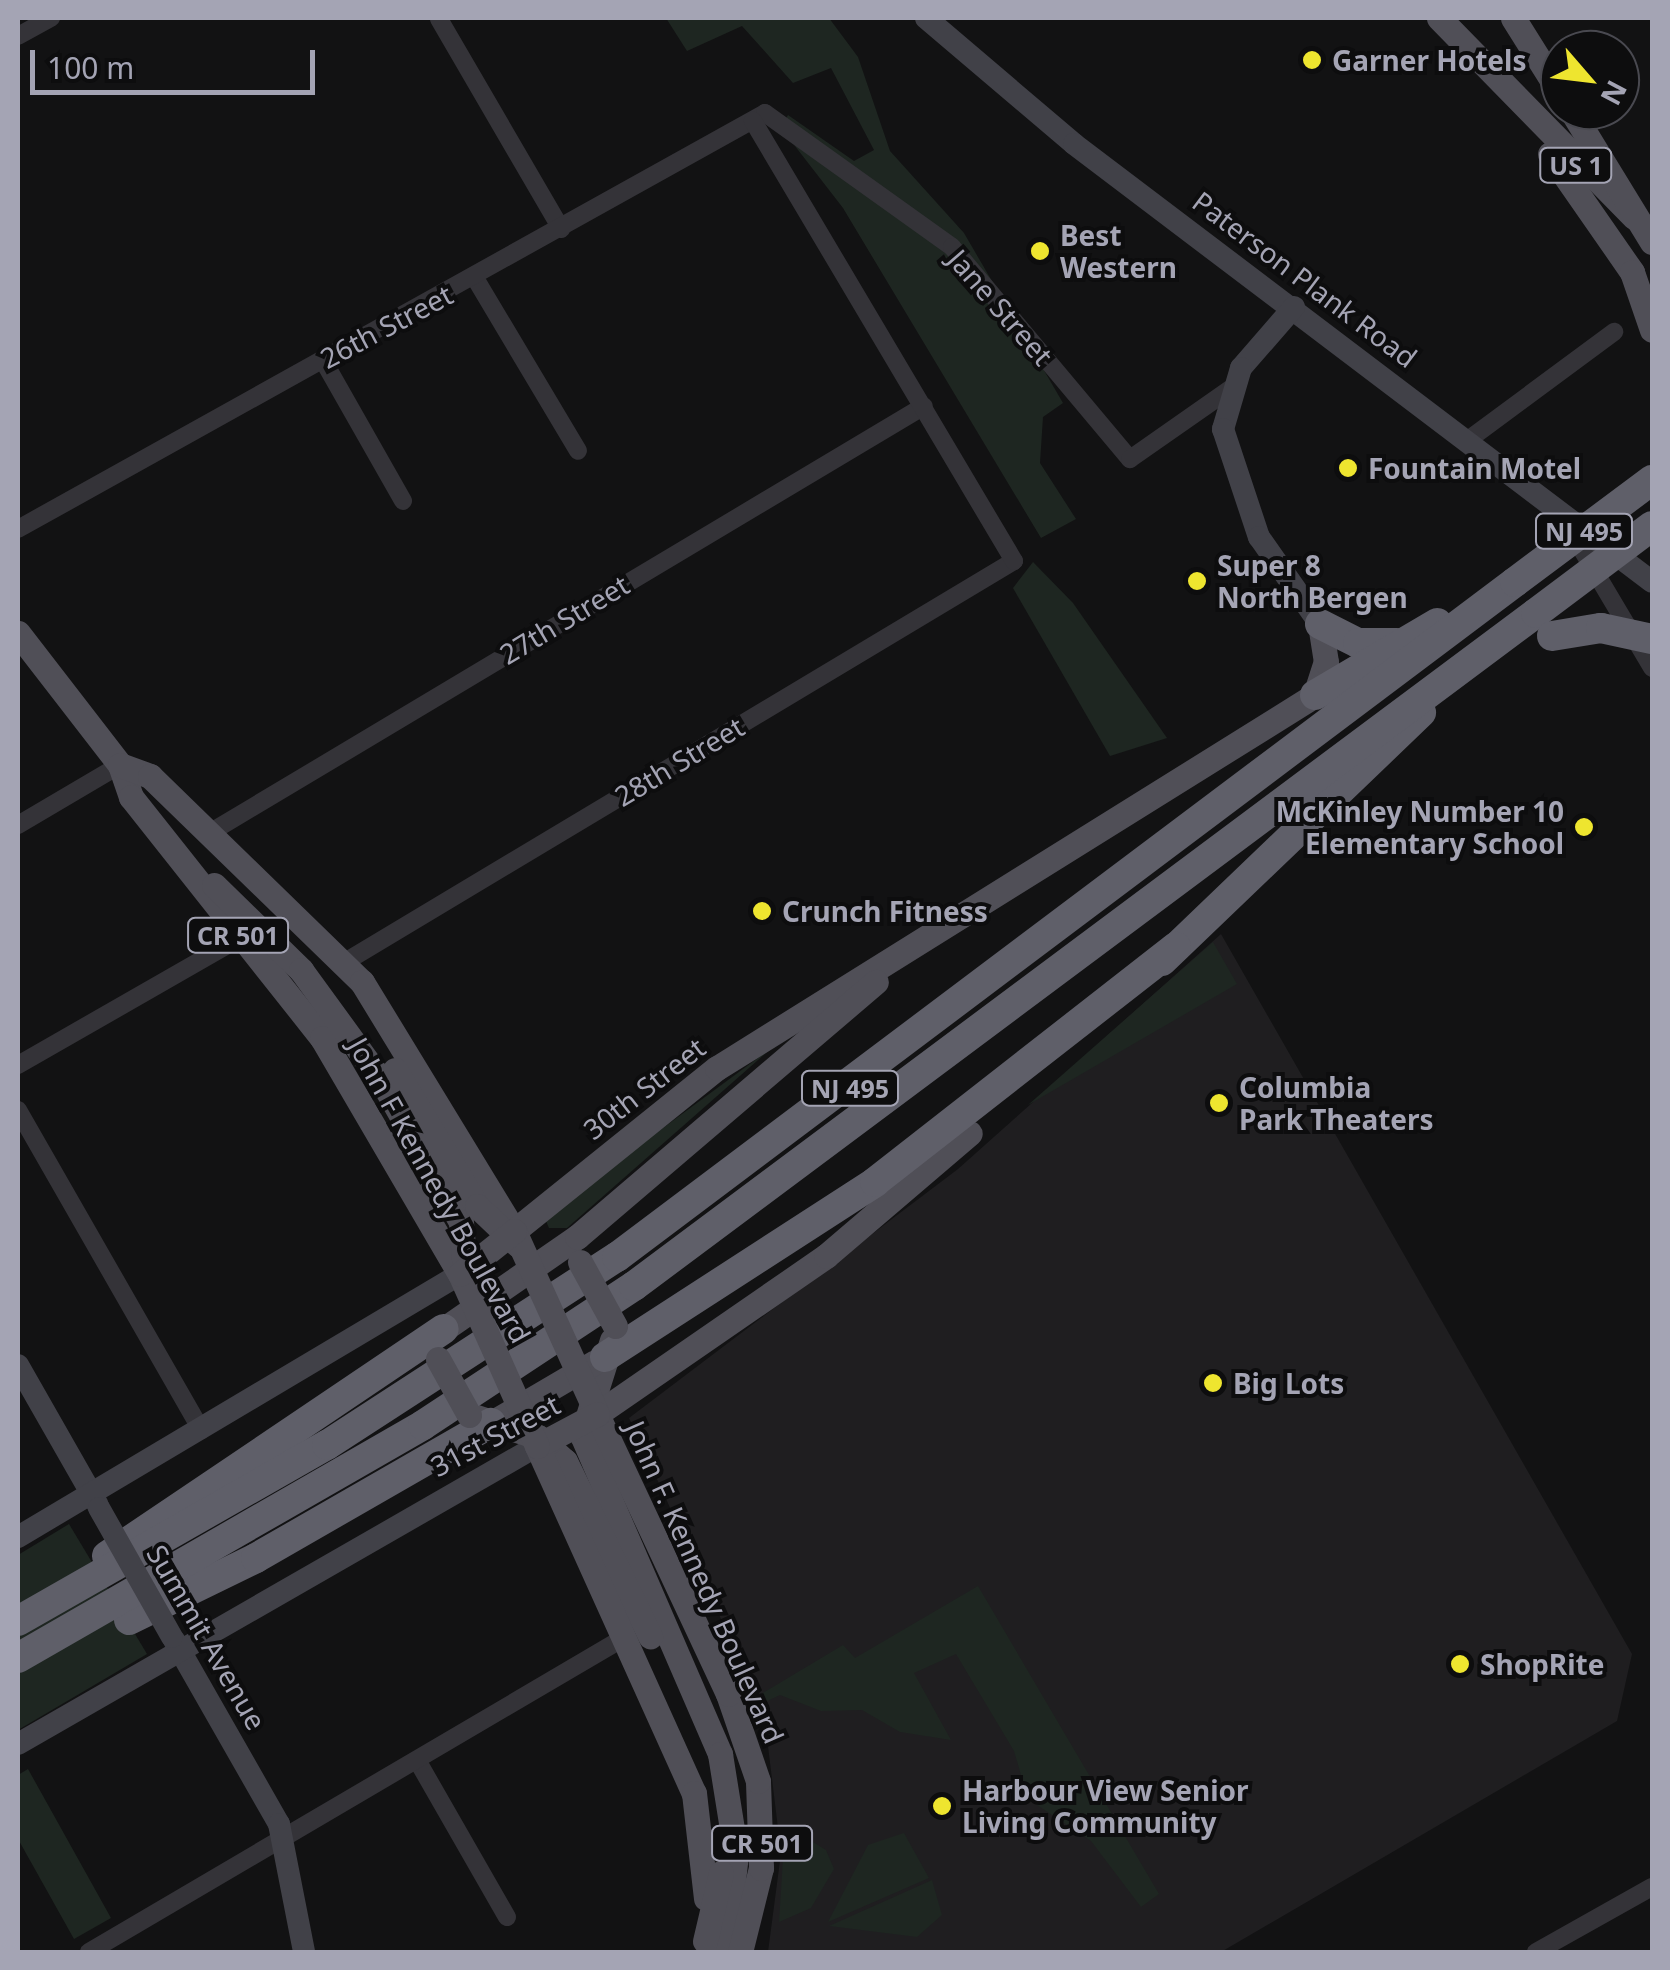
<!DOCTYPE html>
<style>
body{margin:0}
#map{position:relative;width:1670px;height:1970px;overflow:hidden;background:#121213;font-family:"Noto Sans",sans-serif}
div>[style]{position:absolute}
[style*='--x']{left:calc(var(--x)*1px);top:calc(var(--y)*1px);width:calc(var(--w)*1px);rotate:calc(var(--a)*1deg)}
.built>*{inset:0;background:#1f1e20}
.green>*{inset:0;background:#1e2621}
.street>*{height:18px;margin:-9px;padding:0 9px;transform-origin:9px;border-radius:9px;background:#343338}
.secondary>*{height:22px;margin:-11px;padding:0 11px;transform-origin:11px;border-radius:11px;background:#414148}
.primary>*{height:25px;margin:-12.5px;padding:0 12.5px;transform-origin:12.5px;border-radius:12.5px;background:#504f57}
.highway>*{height:30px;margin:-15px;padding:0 15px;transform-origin:15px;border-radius:15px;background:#5f5f69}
.secondary-bridge>*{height:22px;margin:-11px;padding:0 11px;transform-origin:11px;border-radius:11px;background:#414148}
.primary-bridge>*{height:25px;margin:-12.5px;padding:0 12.5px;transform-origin:12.5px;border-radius:12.5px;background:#504f57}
.highway-bridge>*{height:30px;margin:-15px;padding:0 15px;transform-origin:15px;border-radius:15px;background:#5f5f69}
.dots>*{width:28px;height:28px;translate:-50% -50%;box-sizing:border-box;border:5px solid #0d0d0e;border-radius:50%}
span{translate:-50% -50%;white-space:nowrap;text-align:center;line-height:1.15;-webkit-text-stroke:8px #0d0d0e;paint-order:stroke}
.shield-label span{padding:2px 8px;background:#0d0d0e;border:2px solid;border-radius:8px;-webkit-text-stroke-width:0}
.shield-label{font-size:25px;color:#a4a4b4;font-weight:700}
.poi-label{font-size:28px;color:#a4a4b4;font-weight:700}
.left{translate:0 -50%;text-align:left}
.right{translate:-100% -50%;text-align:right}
.street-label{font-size:28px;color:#a4a4b4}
.frame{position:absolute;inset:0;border:20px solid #a4a4b4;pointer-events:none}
.north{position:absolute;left:1540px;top:30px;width:100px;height:100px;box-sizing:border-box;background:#0d0d0e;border:2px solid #494950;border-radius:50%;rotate:118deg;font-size:28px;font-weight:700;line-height:40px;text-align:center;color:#a4a4b4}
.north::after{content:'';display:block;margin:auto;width:35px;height:45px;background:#eee52f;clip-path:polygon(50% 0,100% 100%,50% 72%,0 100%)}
.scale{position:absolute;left:30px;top:50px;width:285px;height:45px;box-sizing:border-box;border:5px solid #a4a4b4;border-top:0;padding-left:12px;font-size:30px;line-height:35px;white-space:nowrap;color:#a4a4b4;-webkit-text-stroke:8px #0d0d0e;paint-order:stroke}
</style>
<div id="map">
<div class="built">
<i style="clip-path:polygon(1221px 934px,1632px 1654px,1617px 1721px,1221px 1952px,768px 1952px,781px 1853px,764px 1713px,629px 1418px,958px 1169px)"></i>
</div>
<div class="green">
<i style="clip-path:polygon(666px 18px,829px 18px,858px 57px,890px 151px,964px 233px,1063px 403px,1043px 417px,1040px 463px,1076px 519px,1041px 538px,843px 208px,781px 128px,788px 115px,854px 161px,874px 150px,831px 68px,793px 83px,742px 26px,687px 51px)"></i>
<i style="clip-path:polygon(1033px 562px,1073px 603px,1167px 738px,1110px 756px,1013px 588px)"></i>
<i style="clip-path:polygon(1213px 942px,1237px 984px,1028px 1105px)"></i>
<i style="clip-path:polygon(774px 1046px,567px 1228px,549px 1228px,546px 1221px,602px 1173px)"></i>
<i style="clip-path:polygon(69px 1524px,147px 1654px,18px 1730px,18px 1555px)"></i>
<i style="clip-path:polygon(978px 1586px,1159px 1894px,1141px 1907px,1091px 1841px,1028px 1799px,1014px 1751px,956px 1654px,914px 1673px,951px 1740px,900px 1732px,862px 1710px,821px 1711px,780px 1695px,761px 1704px,758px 1696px,843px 1645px,855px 1658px)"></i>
<i style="clip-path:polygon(28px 1769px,111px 1918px,74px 1939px,18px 1839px,18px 1775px)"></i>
<i style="clip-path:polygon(785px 1825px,826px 1850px,834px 1869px,811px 1908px,779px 1922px)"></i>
<i style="clip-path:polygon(904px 1833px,929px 1878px,828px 1922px,868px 1845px)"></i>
<i style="clip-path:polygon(932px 1880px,942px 1915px,917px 1937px,829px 1926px)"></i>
</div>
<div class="street">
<i style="--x:439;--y:19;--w:243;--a:59.8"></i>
<i style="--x:18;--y:36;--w:38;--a:-29"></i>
<i style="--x:475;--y:278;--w:201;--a:59.2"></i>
<i style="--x:323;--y:360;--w:162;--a:60.4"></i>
<i style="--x:1468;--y:440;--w:182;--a:-36.5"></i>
<i style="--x:18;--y:529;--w:855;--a:-29.11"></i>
<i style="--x:765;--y:113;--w:230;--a:35.6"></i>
<i style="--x:952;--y:247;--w:277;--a:50"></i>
<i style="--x:1130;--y:459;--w:122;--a:-35"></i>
<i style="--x:1572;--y:533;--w:157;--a:59.3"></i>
<i style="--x:18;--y:825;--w:118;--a:-30.5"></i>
<i style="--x:206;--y:835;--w:836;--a:-30.86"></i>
<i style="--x:345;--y:962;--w:780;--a:-30.94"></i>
<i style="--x:1014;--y:561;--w:512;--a:-120.68"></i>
<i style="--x:18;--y:1065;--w:256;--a:-29.8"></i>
<i style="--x:18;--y:1110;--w:369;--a:60.2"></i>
<i style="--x:417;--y:1760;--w:181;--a:60.2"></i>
<i style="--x:89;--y:1952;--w:622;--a:-30.44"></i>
<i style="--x:1536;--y:1952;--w:133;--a:-29.3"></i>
</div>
<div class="secondary">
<i style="--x:926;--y:18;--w:194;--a:40.4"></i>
<i style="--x:1074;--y:144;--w:725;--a:37.15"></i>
<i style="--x:1294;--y:307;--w:81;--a:131"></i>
<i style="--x:1241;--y:368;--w:64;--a:106.4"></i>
<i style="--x:1223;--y:429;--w:114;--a:71.6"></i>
<i style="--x:1259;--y:537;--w:106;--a:55"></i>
<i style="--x:18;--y:1365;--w:161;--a:60.3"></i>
<i style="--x:18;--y:1537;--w:514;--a:-30.75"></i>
<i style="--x:174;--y:1640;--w:212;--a:60.3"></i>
<i style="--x:279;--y:1824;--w:130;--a:78.9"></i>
<i style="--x:18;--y:1744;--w:598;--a:-29.86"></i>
</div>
<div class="primary">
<i style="--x:1439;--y:18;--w:279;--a:45.6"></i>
<i style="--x:1513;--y:18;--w:89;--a:57.9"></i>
<i style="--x:1571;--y:110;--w:155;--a:58.5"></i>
<i style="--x:1550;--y:154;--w:144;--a:55.2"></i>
<i style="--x:1632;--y:272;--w:61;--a:71"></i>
<i style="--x:18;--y:633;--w:167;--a:52.3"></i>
<i style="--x:120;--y:765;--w:34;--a:71"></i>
<i style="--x:131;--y:797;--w:308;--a:51.6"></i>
<i style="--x:322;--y:1038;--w:273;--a:59.7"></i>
<i style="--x:120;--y:765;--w:32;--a:20"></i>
<i style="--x:150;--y:776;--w:296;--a:44.2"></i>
<i style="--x:362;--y:982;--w:292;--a:58.6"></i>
<i style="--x:514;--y:1231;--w:260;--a:-38.8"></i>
<i style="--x:717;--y:1068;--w:705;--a:-31.95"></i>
<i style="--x:1315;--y:695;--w:35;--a:-72"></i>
<i style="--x:1326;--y:662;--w:38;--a:-99"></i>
<i style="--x:214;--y:885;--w:122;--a:44.3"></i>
<i style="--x:301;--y:970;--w:140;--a:54"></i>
<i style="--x:383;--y:1083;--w:159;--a:60.7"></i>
<i style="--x:461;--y:1222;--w:62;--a:85.4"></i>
<i style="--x:395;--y:1070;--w:159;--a:58.9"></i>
<i style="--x:477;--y:1206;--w:57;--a:43.6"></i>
<i style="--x:444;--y:1329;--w:162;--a:-34.7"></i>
<i style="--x:577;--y:1237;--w:393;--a:-40.5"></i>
<i style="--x:612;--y:1340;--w:100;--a:107.5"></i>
<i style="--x:582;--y:1435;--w:348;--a:66.6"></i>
<i style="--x:720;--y:1754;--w:101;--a:80.9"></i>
<i style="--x:736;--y:1854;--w:99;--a:96.4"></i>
<i style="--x:473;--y:1416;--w:68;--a:17.9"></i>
<i style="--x:538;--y:1437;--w:36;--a:42"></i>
<i style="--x:565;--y:1461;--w:195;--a:64.1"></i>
<i style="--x:500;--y:1418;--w:110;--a:-30.5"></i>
<i style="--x:537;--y:1446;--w:381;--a:65.7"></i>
<i style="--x:694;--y:1793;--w:106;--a:83.5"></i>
<i style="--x:705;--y:1941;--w:70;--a:-76.8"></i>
<i style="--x:740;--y:1952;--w:87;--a:-76"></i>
<i style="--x:761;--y:1868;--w:87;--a:-92"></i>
<i style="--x:758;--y:1781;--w:92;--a:-109"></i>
<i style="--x:728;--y:1694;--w:309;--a:-115.1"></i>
<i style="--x:597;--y:1414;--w:278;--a:-34.6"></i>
<i style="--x:826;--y:1256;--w:189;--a:-40.5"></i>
</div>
<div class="highway">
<i style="--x:1320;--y:624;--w:42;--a:26.6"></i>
<i style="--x:1358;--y:643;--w:39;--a:0"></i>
<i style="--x:1315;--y:695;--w:142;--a:-30.5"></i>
<i style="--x:1162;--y:961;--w:359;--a:-43.8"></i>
<i style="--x:605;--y:1357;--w:322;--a:-32.9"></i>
<i style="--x:875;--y:1182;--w:382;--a:-38"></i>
<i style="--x:107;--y:1556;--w:406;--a:-34"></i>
<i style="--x:129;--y:1620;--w:141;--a:-26"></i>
<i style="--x:256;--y:1558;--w:271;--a:-29.9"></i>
<i style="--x:18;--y:1621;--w:356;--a:-29.7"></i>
<i style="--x:327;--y:1445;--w:346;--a:-33"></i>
<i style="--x:617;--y:1257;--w:1123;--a:-36.93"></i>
<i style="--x:18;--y:1658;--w:467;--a:-29.9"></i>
<i style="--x:423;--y:1425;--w:253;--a:-33.4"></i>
<i style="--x:634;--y:1286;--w:1125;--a:-36.73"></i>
</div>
<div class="secondary-bridge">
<i style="--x:99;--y:1508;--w:148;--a:60.5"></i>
</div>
<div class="primary-bridge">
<i style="--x:514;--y:1231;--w:201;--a:65.6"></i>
<i style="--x:597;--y:1414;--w:68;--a:151.9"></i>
<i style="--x:537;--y:1446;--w:188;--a:-114.1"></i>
<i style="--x:460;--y:1274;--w:69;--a:-38.5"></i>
<i style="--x:580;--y:1262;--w:73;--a:61.3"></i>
<i style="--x:438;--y:1359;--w:64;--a:61"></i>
</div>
<div class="highway-bridge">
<i style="--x:1515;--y:582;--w:171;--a:-36.7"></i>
<i style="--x:1536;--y:613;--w:145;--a:-36.9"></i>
<i style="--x:1552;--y:636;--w:50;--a:-9.3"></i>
<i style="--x:1601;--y:628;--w:52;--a:12.2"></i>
</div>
<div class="dots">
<i style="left:1312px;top:60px;background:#eee52f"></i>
<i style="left:1040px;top:251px;background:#eee52f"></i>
<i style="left:1348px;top:468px;background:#eee52f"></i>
<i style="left:1197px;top:581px;background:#eee52f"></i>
<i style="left:1584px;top:827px;background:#eee52f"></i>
<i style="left:762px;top:911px;background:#eee52f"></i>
<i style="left:1219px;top:1103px;background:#eee52f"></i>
<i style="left:1213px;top:1383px;background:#eee52f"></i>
<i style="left:1460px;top:1664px;background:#eee52f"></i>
<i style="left:942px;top:1806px;background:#eee52f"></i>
</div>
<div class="shield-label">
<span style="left:1576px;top:165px">US 1</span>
<span style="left:1584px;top:531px">NJ 495</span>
<span style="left:238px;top:935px">CR 501</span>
<span style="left:850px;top:1088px">NJ 495</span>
<span style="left:762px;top:1843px">CR 501</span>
</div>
<div class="poi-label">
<span class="left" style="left:1332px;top:60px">Garner Hotels</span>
<span class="left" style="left:1060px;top:251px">Best<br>Western</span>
<span class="left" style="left:1368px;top:468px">Fountain Motel</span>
<span class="left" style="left:1217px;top:581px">Super 8<br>North Bergen</span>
<span class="right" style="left:1564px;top:827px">McKinley Number 10<br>Elementary School</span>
<span class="left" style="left:782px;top:911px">Crunch Fitness</span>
<span class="left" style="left:1239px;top:1103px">Columbia<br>Park Theaters</span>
<span class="left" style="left:1233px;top:1383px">Big Lots</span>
<span class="left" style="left:1480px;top:1664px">ShopRite</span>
<span class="left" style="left:962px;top:1806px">Harbour View Senior<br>Living Community</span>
</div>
<div class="street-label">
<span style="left:1305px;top:279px;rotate:37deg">Paterson Plank Road</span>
<span style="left:1001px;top:307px;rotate:49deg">Jane Street</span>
<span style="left:386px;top:326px;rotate:-28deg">26th Street</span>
<span style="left:564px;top:619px;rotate:-31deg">27th Street</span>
<span style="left:679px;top:761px;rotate:-31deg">28th Street</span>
<span style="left:644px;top:1088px;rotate:-38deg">30th Street</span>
<span style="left:440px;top:1190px;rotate:61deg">John F Kennedy Boulevard</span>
<span style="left:495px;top:1435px;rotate:-28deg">31st Street</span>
<span style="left:705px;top:1582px;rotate:66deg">John F. Kennedy Boulevard</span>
<span style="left:207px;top:1637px;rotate:60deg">Summit Avenue</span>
</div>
<div class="frame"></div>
<div class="north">N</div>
<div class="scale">100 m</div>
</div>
